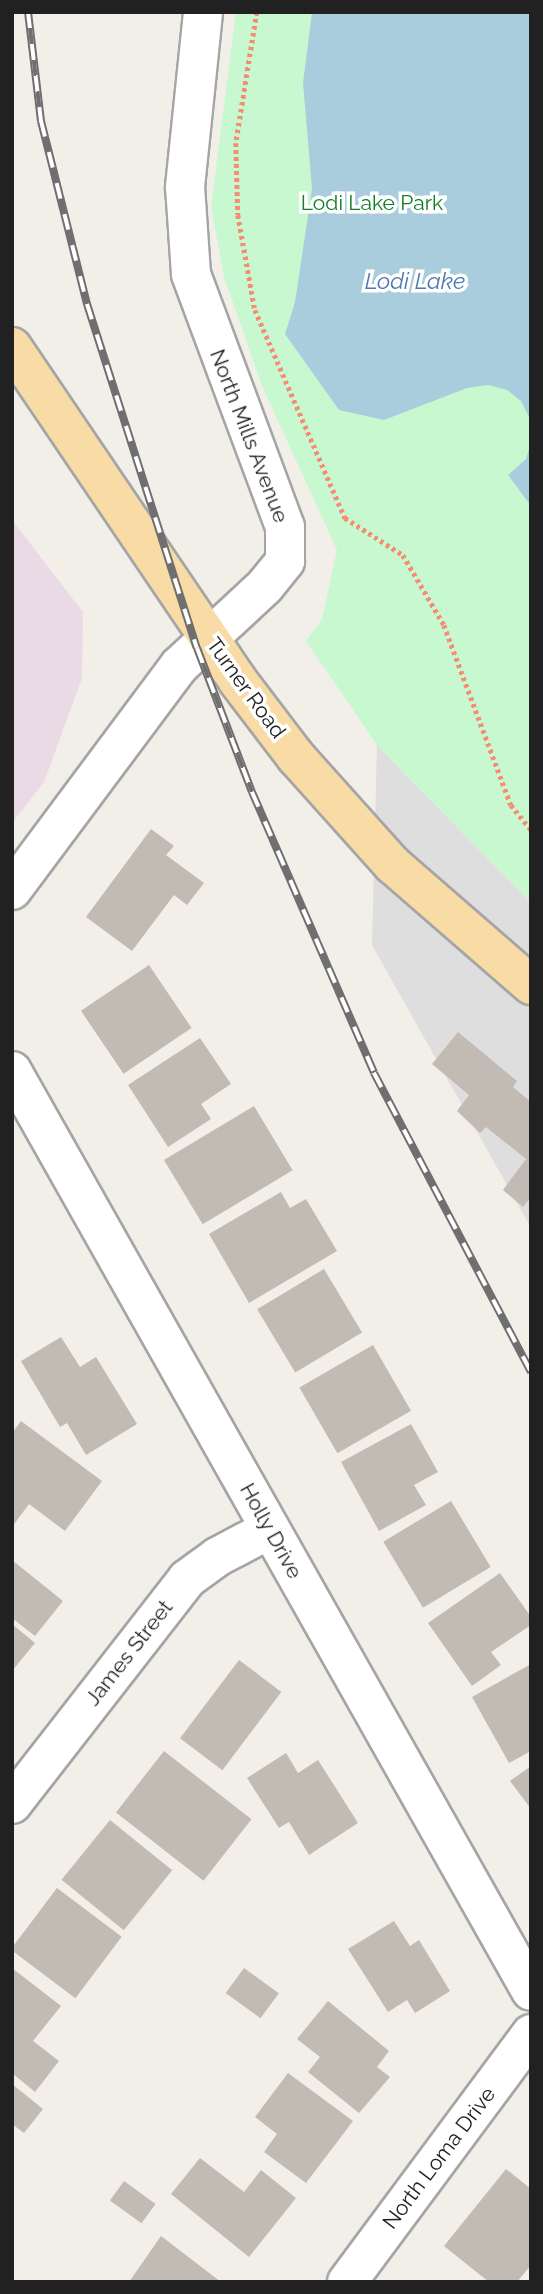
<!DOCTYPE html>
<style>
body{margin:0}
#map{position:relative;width:543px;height:2294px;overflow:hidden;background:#f1efe8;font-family:Raleway,sans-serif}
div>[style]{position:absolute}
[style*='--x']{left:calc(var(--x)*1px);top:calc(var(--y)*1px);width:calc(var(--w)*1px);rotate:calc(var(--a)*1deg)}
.residential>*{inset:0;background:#dfdede}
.industrial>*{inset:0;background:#eadae5}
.park>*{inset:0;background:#c8f8d0}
.water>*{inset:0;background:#aacddd}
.building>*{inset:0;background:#c2bbb4;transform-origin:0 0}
.path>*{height:4.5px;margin-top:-2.25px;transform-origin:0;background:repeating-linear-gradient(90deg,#f58d74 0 3.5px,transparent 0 7px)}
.roads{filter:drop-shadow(2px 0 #a5a5a5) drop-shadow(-2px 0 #a5a5a5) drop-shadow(0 2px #a5a5a5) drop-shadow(0 -2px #a5a5a5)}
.minor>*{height:38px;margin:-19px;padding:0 19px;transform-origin:19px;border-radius:19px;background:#fff}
.major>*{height:38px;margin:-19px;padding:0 19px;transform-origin:19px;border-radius:19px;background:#f9dca5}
.rail>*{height:8px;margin-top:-4px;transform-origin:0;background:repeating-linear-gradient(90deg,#fff 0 16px,#6f6f6f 0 32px);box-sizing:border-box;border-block:2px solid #6f6f6f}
span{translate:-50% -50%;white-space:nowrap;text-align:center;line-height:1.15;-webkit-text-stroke:7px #fff;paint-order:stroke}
.park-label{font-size:21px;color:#107e22}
.street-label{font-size:21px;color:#212121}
.water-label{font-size:23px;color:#4f77ae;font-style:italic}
.frame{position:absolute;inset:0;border:14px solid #212121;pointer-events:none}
</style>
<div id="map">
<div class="residential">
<i style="clip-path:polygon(377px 745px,531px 903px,531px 1228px,372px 945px)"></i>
</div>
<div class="industrial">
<i style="clip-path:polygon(12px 520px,83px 612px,82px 678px,44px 782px,12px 823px)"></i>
</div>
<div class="park">
<i style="clip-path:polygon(236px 12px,531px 12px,531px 903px,377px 745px,306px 641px,322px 619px,337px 550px,262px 386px,224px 277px,211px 207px)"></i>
</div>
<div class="water">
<i style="clip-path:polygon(312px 12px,531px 12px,531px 421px,521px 401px,507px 390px,488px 385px,467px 388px,384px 420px,339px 410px,285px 334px,295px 302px,312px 189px,303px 83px)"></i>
<i style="clip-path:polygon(531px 442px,531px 506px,508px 475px,526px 459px)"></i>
</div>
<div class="building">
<i style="clip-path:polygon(151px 829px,174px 846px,166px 855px,204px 883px,187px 905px,174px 895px,132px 951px,86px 917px)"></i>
<i style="left:149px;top:965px;width:76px;height:82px;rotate:56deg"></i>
<i style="clip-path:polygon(458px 1032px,517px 1081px,513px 1087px,531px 1102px,531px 1197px,523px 1207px,503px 1190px,526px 1159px,486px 1127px,480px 1133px,457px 1111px,469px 1095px,432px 1064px)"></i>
<i style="clip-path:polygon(200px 1038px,231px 1084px,201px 1104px,211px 1119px,168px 1147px,128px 1085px)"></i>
<i style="left:254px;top:1106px;width:75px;height:105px;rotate:59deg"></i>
<i style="clip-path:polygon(281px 1192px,290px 1208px,306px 1199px,337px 1251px,249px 1303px,209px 1234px)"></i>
<i style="left:324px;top:1269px;width:74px;height:78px;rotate:59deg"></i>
<i style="clip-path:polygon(61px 1337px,80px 1367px,96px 1357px,137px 1424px,86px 1455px,67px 1423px,60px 1427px,21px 1361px)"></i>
<i style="left:373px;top:1345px;width:76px;height:85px;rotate:60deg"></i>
<i style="clip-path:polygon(21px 1421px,102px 1481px,65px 1531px,29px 1504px,12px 1527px,12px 1433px)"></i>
<i style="clip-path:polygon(411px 1424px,438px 1472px,414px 1485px,426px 1505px,379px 1531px,341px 1462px)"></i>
<i style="left:451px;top:1501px;width:77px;height:79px;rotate:59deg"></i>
<i style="clip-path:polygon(12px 1560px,63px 1601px,35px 1636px,12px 1618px)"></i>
<i style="clip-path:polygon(500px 1573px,531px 1617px,531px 1625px,491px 1652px,501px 1665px,472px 1686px,428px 1623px)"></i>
<i style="clip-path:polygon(12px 1624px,35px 1643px,12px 1671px)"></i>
<i style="left:239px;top:1660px;width:53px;height:98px;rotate:37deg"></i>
<i style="clip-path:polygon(531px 1664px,531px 1751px,509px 1763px,472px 1697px)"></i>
<i style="left:164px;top:1751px;width:111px;height:78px;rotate:38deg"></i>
<i style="clip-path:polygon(286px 1753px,298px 1773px,318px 1760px,358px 1823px,309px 1855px,289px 1822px,279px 1828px,247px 1778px)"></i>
<i style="clip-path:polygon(531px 1766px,531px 1809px,510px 1781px)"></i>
<i style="left:110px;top:1820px;width:80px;height:77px;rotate:39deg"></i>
<i style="left:57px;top:1888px;width:81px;height:77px;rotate:37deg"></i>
<i style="clip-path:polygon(394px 1921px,410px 1946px,419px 1940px,450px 1991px,415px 2013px,407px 2000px,388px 2012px,348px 1949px)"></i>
<i style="clip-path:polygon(12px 1968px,61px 2006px,33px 2041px,59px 2061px,35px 2092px,12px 2073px)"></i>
<i style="left:244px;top:1968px;width:43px;height:31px;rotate:36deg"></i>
<i style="clip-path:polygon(328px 2001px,389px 2051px,377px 2067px,390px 2077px,359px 2113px,308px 2072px,320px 2057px,297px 2039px)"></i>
<i style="clip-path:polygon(288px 2073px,353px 2121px,306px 2183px,264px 2152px,277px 2134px,255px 2117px)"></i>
<i style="clip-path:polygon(12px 2084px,43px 2109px,24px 2133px,12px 2124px)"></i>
<i style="clip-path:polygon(200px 2158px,244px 2192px,261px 2170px,296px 2198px,249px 2257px,171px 2194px)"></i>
<i style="clip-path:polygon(506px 2169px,531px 2189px,531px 2265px,517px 2282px,489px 2282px,444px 2246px)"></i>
<i style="left:124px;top:2181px;width:39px;height:24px;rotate:36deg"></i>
<i style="clip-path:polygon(161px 2236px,221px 2282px,129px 2282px)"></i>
</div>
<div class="path">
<i style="--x:257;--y:12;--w:133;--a:99.1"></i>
<i style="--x:236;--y:143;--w:72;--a:88.4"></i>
<i style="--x:238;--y:215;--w:97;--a:79.9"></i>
<i style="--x:255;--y:310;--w:227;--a:66.6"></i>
<i style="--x:345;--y:518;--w:69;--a:32.5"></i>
<i style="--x:403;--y:555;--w:81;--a:59.6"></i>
<i style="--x:444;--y:625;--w:192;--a:69.6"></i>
<i style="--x:511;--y:805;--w:32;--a:51"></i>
</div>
<div class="roads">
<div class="minor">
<i style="--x:12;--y:890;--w:279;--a:-53.3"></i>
<i style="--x:179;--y:666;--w:117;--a:-42.9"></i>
<i style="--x:265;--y:586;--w:32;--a:-51"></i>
<i style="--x:285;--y:561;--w:34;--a:-90"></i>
<i style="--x:285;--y:527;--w:270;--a:-110.4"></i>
<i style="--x:191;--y:274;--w:87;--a:-93.9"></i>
<i style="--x:185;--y:187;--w:176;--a:-84.1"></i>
<i style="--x:12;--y:1071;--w:1056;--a:60.57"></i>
<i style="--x:12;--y:1804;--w:285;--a:-52.1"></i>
<i style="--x:187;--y:1579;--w:37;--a:-36"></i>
<i style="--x:217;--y:1557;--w:60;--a:-27.8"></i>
<i style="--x:347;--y:2282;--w:309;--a:-53.4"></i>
</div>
<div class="major">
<i style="--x:12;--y:347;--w:403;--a:55.9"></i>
<i style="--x:238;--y:681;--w:96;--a:52.7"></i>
<i style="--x:296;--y:757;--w:145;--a:48.1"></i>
<i style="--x:393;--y:865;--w:183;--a:41"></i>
</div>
</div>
<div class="rail">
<i style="--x:28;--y:12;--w:110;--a:83.2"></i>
<i style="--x:41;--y:121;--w:189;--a:75.9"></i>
<i style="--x:87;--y:304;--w:361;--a:72.3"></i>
<i style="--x:197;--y:648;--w:154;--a:69.1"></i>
<i style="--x:252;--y:792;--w:306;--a:66.5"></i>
<i style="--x:374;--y:1073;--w:338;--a:62.3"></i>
</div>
<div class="park-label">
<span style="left:372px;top:203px">Lodi Lake Park</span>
</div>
<div class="street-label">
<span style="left:249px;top:436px;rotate:69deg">North Mills Avenue</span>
<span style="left:246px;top:688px;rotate:54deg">Turner Road</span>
<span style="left:271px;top:1531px;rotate:61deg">Holly Drive</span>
<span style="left:129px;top:1653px;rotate:-52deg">James Street</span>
<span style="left:439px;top:2158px;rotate:-53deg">North Loma Drive</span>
</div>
<div class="water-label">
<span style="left:415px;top:281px">Lodi Lake</span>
</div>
<div class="frame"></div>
</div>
